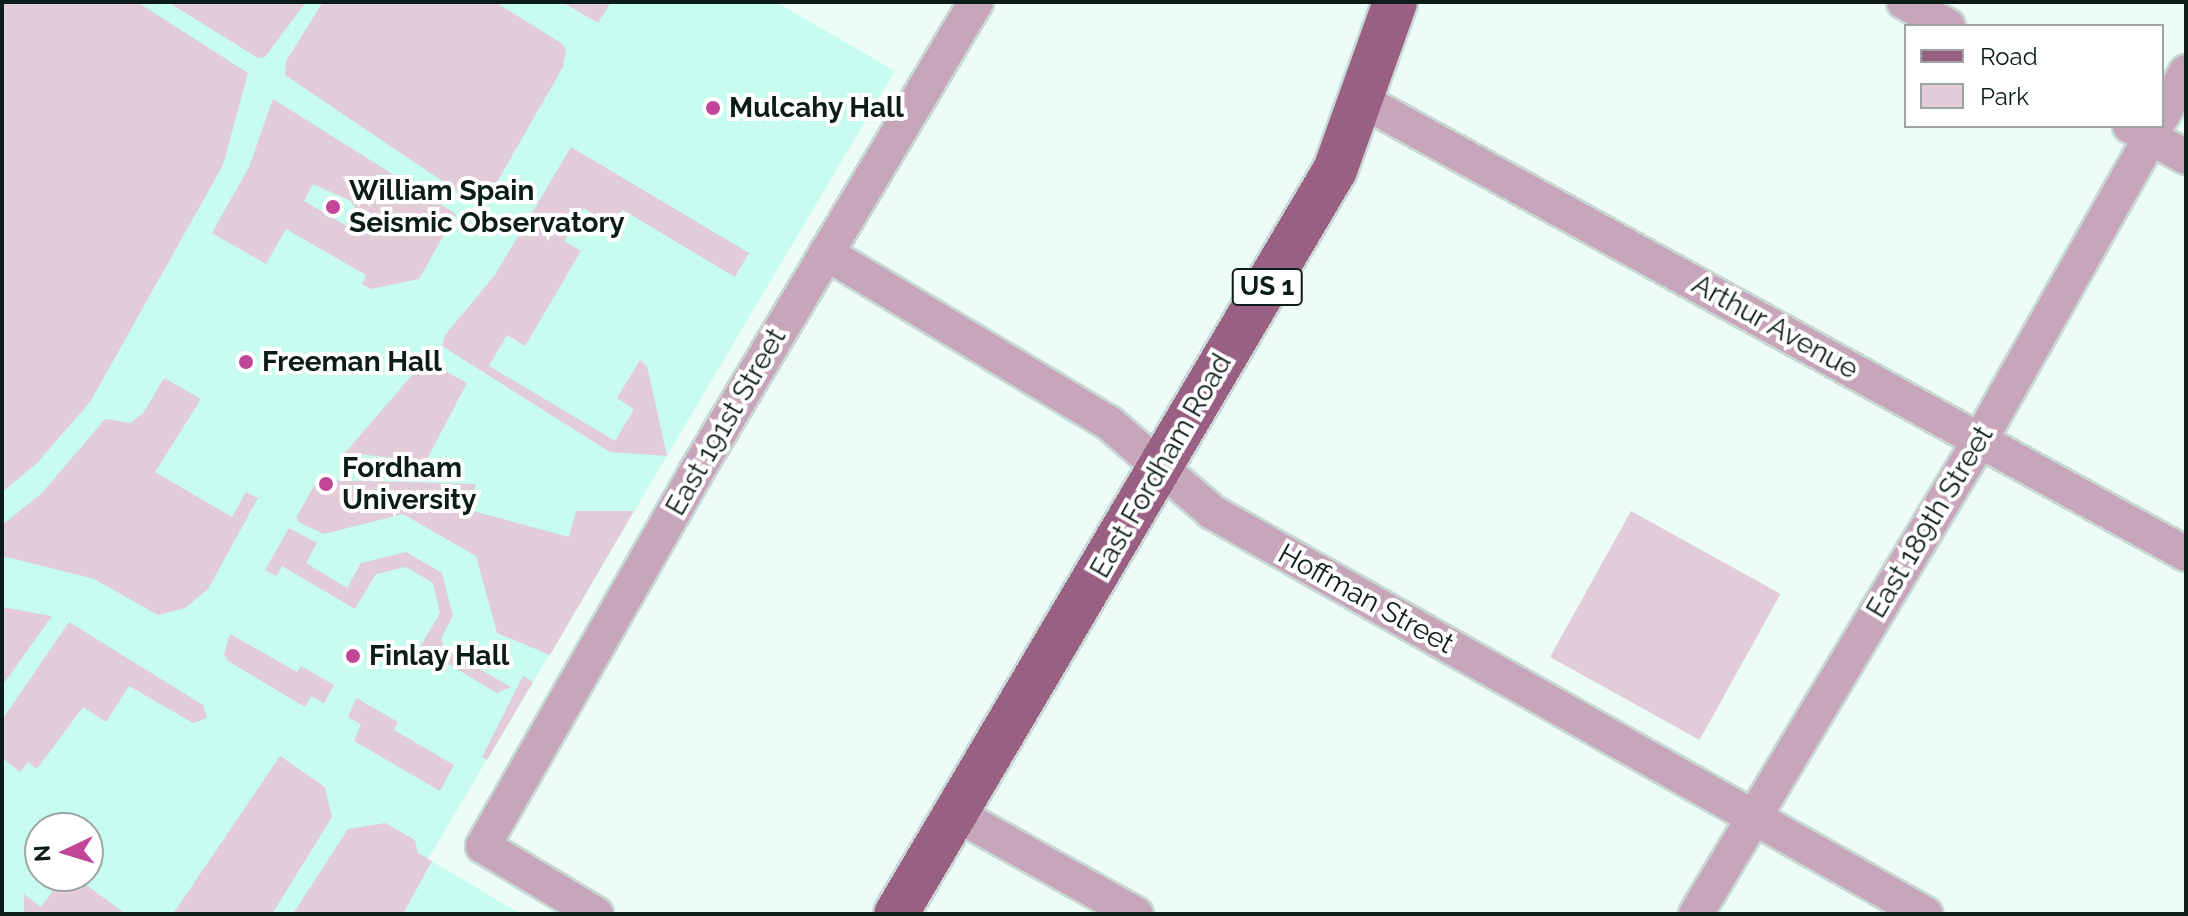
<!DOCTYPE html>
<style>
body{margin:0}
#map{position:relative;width:2188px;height:916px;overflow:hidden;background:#ecfdf8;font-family:Raleway,sans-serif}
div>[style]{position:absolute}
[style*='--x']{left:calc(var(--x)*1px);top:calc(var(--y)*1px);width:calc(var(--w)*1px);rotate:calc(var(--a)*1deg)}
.built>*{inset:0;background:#c8fcee}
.green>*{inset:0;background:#e1ccd7;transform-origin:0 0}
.roads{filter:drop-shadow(2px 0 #c8d9d4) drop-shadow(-2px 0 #c8d9d4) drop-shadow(0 2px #c8d9d4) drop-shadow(0 -2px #c8d9d4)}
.minor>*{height:34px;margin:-17px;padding:0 17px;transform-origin:17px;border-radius:17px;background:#c7a6b9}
.primary>*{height:44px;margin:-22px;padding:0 22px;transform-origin:22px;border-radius:22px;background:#9a6083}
.dots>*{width:22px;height:22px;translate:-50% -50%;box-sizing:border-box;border:4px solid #fff;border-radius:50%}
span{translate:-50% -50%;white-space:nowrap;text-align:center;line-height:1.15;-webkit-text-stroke:8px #fff;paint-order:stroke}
.shield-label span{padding:2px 6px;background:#fff;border:2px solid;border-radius:6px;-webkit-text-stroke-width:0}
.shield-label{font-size:26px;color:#0c1c18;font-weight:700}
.poi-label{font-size:28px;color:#0c1c18;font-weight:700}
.left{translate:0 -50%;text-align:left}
.street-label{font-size:28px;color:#0c1c18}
.frame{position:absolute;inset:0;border:4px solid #0c1c18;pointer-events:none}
.legend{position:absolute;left:1904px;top:24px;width:260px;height:104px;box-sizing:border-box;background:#fff;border:2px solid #9ea4a3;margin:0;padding:10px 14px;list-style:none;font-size:24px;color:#0c1c18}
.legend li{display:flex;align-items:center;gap:16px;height:40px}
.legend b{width:40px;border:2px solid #9ea4a3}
.north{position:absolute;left:24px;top:812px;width:80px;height:80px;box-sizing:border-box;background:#fff;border:2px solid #9ea4a3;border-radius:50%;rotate:266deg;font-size:22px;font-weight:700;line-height:32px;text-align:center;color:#0c1c18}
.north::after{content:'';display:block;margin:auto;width:28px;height:36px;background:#c24697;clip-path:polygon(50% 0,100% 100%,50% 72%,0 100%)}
</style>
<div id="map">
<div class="built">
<i style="clip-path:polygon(evenodd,2px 2px,776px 2px,895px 71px,428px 859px,521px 914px,2px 914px,2px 2px,40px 828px,88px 828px,88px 876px,40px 876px,40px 828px)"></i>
</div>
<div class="green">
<i style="clip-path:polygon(2px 2px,137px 2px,248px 73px,223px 165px,90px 402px,37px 463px,2px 492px)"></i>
<i style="clip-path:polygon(168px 2px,306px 2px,265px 57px,258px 58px)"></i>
<i style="clip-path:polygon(323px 2px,495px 2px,561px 43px,566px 49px,563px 67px,493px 189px,471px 196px,460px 193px,285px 75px,286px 61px)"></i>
<i style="clip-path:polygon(562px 2px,611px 2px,598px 23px)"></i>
<i style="clip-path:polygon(evenodd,273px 99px,456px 214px,419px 279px,371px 289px,362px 284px,366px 275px,286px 229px,266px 264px,212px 233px,249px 167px,273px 99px,313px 184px,351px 201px,356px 210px,347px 226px,304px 201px,313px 184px)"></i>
<i style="clip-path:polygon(571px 147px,749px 253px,735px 277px,623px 210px,612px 226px,584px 208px,564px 241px,581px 251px,525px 346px,507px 335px,489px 366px,615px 441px,634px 409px,617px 398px,640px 360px,647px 366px,667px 456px,610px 452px,442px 346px,445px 335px,495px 275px)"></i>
<i style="clip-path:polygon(425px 360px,467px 383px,426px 461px,345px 453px)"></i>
<i style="clip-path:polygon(164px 378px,201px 399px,155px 472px,232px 517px,246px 492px,258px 498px,208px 589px,185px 608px,158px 615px,94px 579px,2px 556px,2px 525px,42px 493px,105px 419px,131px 423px,144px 412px)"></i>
<i style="clip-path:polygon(328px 480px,476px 484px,469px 510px,569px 537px,576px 511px,634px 511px,550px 655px,497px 633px,476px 556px,403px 514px,324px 534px,300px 523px,296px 518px,315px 484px)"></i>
<i style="left:1631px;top:511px;width:171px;height:167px;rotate:29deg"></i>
<i style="clip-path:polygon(289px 528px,317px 543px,306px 563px,347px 588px,361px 563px,406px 552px,442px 573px,453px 616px,441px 638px,444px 649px,511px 687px,497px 693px,420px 647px,440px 613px,433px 583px,406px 567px,376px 574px,355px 609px,282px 566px,276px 576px,265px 570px)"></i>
<i style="clip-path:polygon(2px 607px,52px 616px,2px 686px)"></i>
<i style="clip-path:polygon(69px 622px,203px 705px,207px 718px,193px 723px,129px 686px,106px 722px,83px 707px,37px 769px,28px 762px,20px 772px,2px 758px,2px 720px)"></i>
<i style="clip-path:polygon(230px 634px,297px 672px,301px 666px,334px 685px,324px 703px,311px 696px,305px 707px,228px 661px,224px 654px)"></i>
<i style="clip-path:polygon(523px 676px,533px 682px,487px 760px,482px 757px)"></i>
<i style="clip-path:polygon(356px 698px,398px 722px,394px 730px,454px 765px,440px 791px,354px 741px,361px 724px,348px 717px)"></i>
<i style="clip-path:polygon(280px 756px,325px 787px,332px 817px,272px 914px,173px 914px)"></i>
<i style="clip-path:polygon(385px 823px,415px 840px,418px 853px,432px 861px,403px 914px,293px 914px,348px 829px)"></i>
<i style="clip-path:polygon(64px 876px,74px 876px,126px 914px,24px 914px,24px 894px,41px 907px)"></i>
</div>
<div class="roads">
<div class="minor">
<i style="--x:1904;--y:2;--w:50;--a:28.6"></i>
<i style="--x:1363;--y:101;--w:939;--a:28.83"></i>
<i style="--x:2162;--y:116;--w:50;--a:-61.4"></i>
<i style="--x:2130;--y:126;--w:64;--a:29"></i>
<i style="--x:826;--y:253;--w:330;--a:31"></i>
<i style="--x:1109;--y:423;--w:136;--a:40.8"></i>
<i style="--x:1212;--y:512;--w:819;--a:29.41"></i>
<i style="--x:956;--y:814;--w:206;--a:29.1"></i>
<i style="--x:596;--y:914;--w:132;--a:-149"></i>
<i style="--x:483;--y:846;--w:428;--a:-60.3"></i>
<i style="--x:695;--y:474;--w:549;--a:-59.23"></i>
<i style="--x:1696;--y:914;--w:553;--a:-59.07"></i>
<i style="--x:1980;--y:440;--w:360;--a:-60.6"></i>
</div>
<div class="primary">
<i style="--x:896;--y:914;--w:864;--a:-59.46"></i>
<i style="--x:1335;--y:170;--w:178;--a:-70.3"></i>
</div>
</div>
<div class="dots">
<i style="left:713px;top:108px;background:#c24697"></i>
<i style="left:333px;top:207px;background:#c24697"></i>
<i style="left:246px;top:362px;background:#c24697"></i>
<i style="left:326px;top:484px;background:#c24697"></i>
<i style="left:353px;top:656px;background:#c24697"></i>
</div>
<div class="shield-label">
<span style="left:1267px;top:287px">US 1</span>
</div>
<div class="poi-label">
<span class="left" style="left:729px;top:108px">Mulcahy Hall</span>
<span class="left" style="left:349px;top:207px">William Spain<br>Seismic Observatory</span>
<span class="left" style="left:262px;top:362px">Freeman Hall</span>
<span class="left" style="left:342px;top:484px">Fordham<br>University</span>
<span class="left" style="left:369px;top:656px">Finlay Hall</span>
</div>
<div class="street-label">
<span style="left:1775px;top:327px;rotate:29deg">Arthur Avenue</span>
<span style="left:726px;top:422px;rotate:-60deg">East 191st Street</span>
<span style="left:1161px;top:466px;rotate:-60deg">East Fordham Road</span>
<span style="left:1930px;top:522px;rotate:-59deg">East 189th Street</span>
<span style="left:1366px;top:599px;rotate:29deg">Hoffman Street</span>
</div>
<div class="frame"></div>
<ul class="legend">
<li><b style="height:10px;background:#9a6083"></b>Road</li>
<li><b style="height:22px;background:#e1ccd7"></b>Park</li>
</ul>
<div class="north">N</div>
</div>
